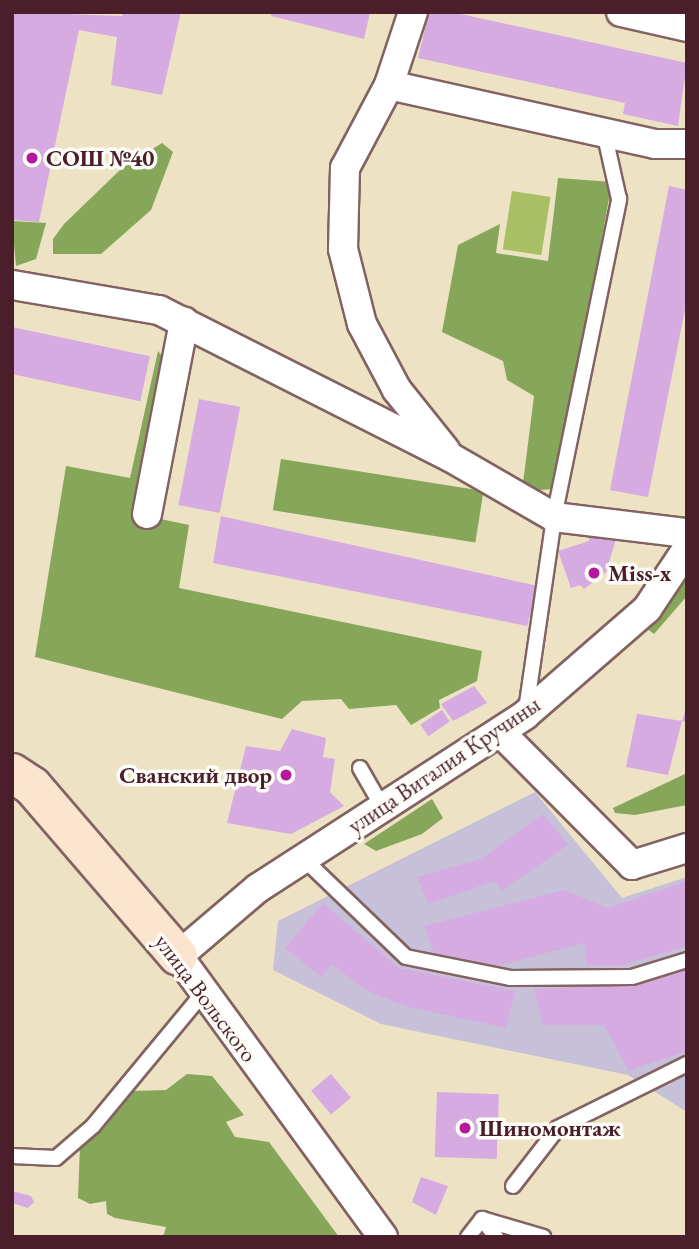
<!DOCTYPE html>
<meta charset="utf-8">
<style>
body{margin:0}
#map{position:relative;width:699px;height:1249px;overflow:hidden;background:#ede2c4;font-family:"EB Garamond",serif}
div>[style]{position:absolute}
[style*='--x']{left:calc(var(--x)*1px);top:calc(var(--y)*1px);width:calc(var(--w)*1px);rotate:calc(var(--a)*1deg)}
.industrial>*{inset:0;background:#c7c0d9}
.green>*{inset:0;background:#a9bf64;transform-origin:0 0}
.forest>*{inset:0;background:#86a65a;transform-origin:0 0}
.building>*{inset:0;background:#d5abe2;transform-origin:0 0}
.roads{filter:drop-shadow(2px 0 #836361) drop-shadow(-2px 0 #836361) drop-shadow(0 2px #836361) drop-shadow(0 -2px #836361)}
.lane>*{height:14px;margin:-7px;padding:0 7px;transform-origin:7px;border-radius:7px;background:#fff}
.street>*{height:28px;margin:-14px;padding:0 14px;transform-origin:14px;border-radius:14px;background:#fff}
.secondary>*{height:38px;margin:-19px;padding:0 19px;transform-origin:19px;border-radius:19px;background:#fbe5cf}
.dots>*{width:19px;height:19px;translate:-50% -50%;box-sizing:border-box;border:4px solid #fdfcf7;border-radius:50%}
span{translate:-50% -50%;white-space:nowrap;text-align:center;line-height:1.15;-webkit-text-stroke:7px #fdfcf7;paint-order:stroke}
.poi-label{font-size:23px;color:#4a1f2b;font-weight:700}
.left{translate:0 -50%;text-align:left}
.right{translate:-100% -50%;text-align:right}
.street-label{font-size:23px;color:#4a1f2b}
.frame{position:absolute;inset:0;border:14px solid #4a1f2b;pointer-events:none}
</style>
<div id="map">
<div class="industrial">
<i style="clip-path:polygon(535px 792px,622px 898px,687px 877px,687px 1112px,628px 1075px,381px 1024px,273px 970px,278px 921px)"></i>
</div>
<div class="green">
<i style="left:512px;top:191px;width:39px;height:59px;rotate:9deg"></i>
</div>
<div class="forest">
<i style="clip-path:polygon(162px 143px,173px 152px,151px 210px,101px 254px,53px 254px,53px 239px,64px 224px,121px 169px)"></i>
<i style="clip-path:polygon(558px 178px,612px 182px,556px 489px,522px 491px,534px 396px,507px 380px,503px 361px,442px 332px,458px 245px,500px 224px,496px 253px,548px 261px)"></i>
<i style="clip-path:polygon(12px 221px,46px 223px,36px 259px,16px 266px)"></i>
<i style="clip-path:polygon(158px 351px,178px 377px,151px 517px,189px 525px,179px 588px,482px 651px,477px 681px,439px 700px,440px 708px,411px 725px,396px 705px,349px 709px,341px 699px,302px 701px,282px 719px,35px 657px,66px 466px,130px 478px)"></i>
<i style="left:281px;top:459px;width:205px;height:52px;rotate:9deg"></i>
<i style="clip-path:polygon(687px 558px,687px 596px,654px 634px,641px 624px)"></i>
<i style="clip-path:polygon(687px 773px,687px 805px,635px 815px,615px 813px,613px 808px)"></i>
<i style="clip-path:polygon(432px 799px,443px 818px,422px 834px,376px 851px,364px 844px)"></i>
<i style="clip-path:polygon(187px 1074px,212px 1076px,244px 1115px,226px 1122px,235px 1137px,269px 1142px,339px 1237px,163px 1237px,166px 1227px,115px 1218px,107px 1214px,106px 1201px,90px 1204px,78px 1198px,80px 1146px,133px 1091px,166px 1090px)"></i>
</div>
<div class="building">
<i style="clip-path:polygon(12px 12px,122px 16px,123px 12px,181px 12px,162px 95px,111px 85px,117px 37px,79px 30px,39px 222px,12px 220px)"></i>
<i style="clip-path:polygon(272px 12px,370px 12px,364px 39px,271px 16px)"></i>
<i style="clip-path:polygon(429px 12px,451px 12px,687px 63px,678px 126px,623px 114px,625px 103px,418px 58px)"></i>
<i style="clip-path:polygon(669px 186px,687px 190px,687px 299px,648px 497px,610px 490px)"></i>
<i style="left:12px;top:327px;width:141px;height:46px;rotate:12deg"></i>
<i style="left:199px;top:399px;width:42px;height:108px;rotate:11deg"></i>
<i style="clip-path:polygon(221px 516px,538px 586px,527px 626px,213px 563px)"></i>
<i style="clip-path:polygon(589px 535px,617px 536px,606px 572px,584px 589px,580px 585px,571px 588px,558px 551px,589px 541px)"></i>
<i style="clip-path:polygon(474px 686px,487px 703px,453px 721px,441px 704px)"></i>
<i style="clip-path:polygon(687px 705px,687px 722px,682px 721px,668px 775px,626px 767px,637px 714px,682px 721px)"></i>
<i style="left:442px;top:710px;width:14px;height:26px;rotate:56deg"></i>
<i style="clip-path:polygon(292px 729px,326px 738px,323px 757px,335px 759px,330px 792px,344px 806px,291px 834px,227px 823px,246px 746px,280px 751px)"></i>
<i style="clip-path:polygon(543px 814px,568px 845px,501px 891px,495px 881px,428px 904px,417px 877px,481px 859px)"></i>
<i style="clip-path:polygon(687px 881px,687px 946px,619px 966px,587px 965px,584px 943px,490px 968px,434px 953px,424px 926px,564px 890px,608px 908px)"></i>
<i style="clip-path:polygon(323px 903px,399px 968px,515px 991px,506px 1028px,405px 1006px,365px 990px,332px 964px,321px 977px,285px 948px)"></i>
<i style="clip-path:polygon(687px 969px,687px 1051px,629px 1071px,604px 1025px,543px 1025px,534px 989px,638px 984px)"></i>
<i style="left:331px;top:1074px;width:31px;height:26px;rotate:50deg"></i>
<i style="left:437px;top:1092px;width:62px;height:65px;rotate:2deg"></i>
<i style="clip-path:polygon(421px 1177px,448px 1186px,436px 1215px,412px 1202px)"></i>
<i style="clip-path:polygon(12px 1191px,31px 1196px,34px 1202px,28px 1208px,12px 1203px)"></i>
</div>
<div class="roads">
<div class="lane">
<i style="--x:526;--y:710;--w:195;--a:-81.7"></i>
<i style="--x:554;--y:517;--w:325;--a:-78.4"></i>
<i style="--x:619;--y:199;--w:69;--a:-102.6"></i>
<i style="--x:360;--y:768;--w:46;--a:60.1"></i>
<i style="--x:304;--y:859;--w:141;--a:43.9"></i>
<i style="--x:406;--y:957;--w:106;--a:11.4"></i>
<i style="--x:510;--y:978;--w:122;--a:-0.5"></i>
<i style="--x:632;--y:977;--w:58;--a:-17.2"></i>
<i style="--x:12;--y:1156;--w:44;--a:2.6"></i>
<i style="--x:56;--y:1158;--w:49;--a:-40.9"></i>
<i style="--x:93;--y:1126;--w:174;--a:-50.4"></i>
<i style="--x:513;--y:1186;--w:73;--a:-52.2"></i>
<i style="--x:558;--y:1128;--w:144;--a:-26.4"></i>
<i style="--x:482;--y:1219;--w:64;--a:16.4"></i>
<i style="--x:482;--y:1219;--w:23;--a:52"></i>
<i style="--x:468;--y:1237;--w:23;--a:-52"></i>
</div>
<div class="street">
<i style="--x:413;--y:12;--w:77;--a:108.2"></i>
<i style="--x:389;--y:85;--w:94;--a:117.9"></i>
<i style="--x:345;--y:168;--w:81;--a:91.4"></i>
<i style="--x:343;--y:249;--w:77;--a:75.8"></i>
<i style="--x:362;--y:324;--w:75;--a:62.1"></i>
<i style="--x:397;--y:390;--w:77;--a:51.3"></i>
<i style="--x:621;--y:12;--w:68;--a:12.8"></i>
<i style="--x:389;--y:85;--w:272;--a:12.5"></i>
<i style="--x:655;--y:144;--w:32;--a:0"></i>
<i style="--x:12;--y:285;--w:149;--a:9.7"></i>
<i style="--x:159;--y:310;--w:326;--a:26.8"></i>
<i style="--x:450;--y:457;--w:120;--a:30"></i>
<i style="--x:554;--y:517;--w:134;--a:6.9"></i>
<i style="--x:147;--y:514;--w:196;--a:-79.1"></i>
<i style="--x:501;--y:733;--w:186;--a:45.2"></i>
<i style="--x:632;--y:865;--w:58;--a:-17.2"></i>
<i style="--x:383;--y:1237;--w:348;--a:-126.1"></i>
<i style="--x:178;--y:956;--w:105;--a:-40.4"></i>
<i style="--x:258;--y:888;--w:318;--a:-32.9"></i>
<i style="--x:525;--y:715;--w:162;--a:-41"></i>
<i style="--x:647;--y:609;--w:72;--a:-56.3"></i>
</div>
<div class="secondary">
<i style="--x:12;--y:773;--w:24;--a:33"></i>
<i style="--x:32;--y:786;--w:224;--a:49.3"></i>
</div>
</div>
<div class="dots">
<i style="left:32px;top:158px;background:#b5179e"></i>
<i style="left:594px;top:573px;background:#b5179e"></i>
<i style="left:286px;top:775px;background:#b5179e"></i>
<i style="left:465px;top:1128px;background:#b5179e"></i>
</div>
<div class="poi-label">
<span class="left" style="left:46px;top:158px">СОШ №40</span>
<span class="left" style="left:608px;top:573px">Miss-x</span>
<span class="right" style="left:272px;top:775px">Сванский двор</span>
<span class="left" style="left:479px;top:1128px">Шиномонтаж</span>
</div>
<div class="street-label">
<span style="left:444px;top:765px;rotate:-34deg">улица Виталия Кручины</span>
<span style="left:206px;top:998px;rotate:53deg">улица Вольского</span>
</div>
<div class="frame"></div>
</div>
